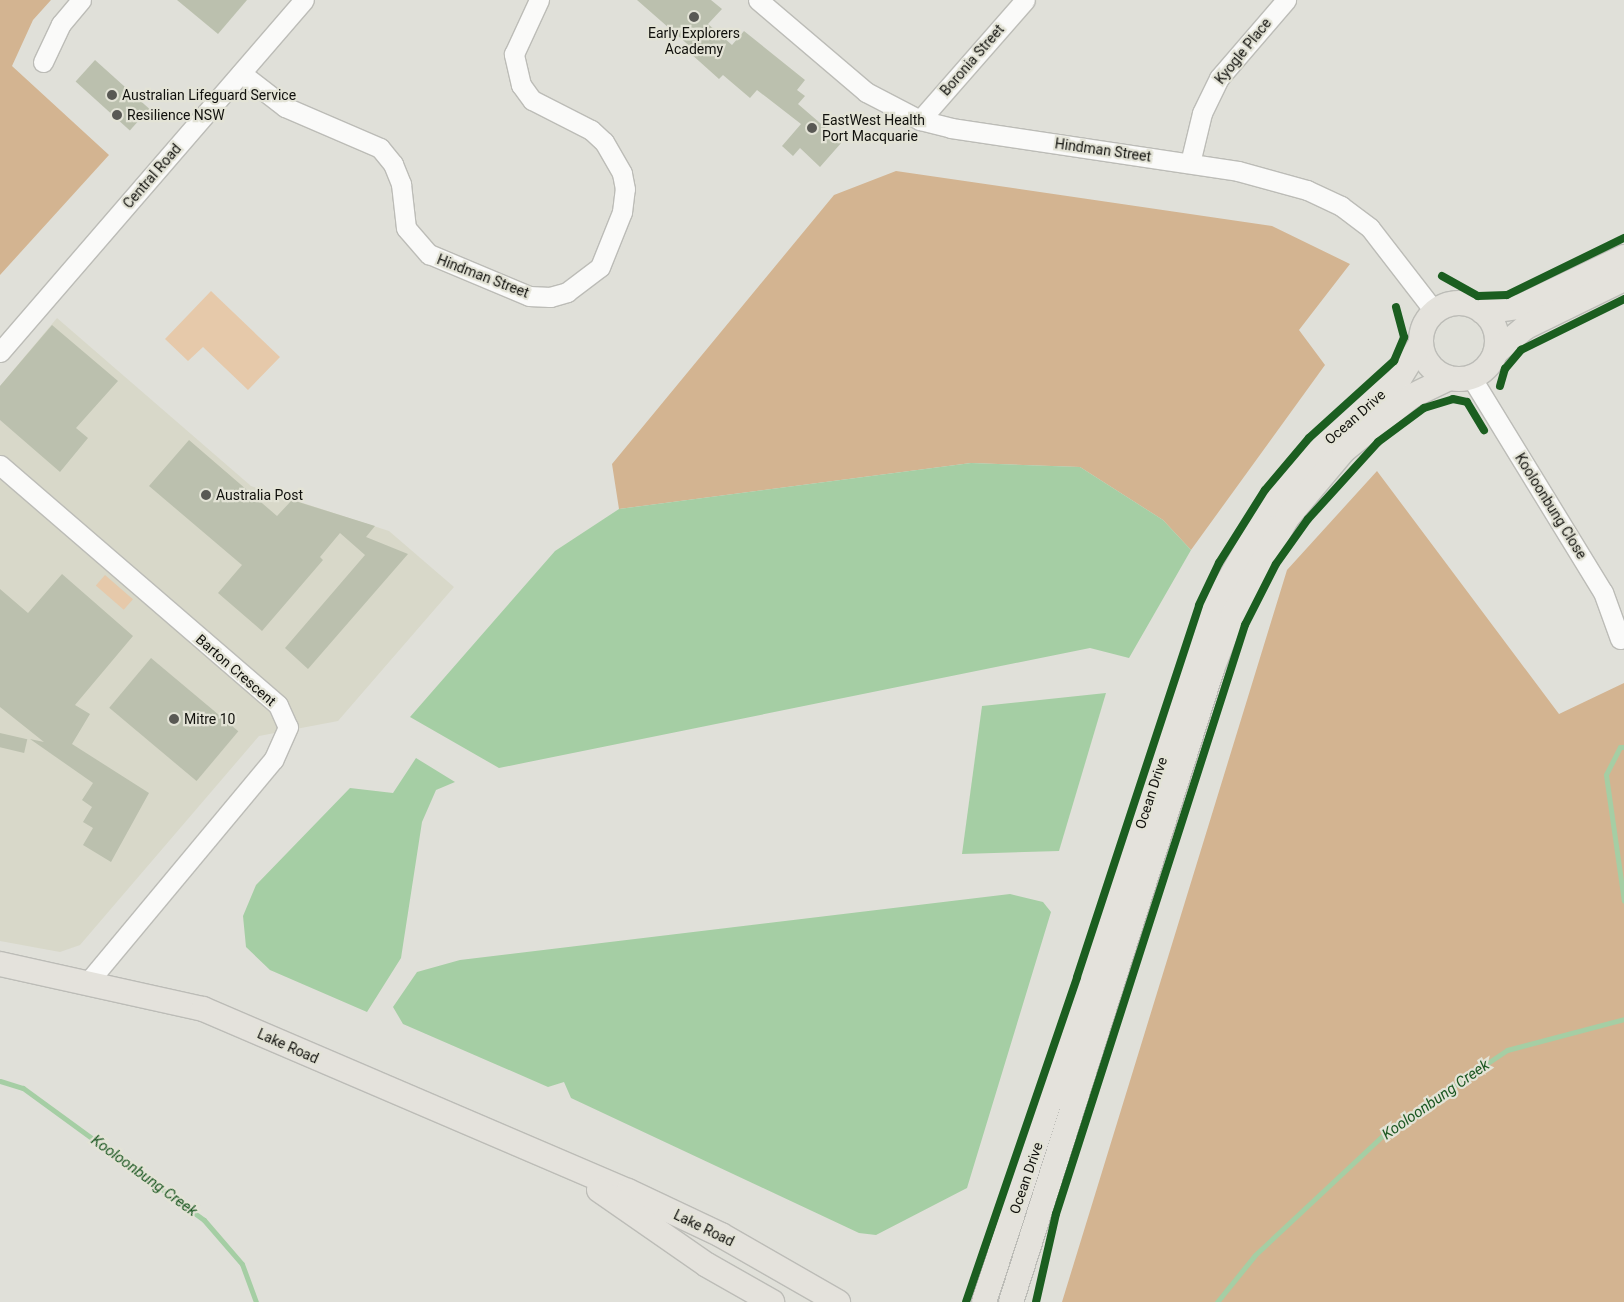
<!DOCTYPE html>
<style>
body{margin:0}
#map{position:relative;width:1624px;height:1302px;overflow:hidden;background:#e0e0d9;font-family:Roboto,sans-serif}
div>[style]{position:absolute}
[style*='--x']{left:calc(var(--x)*1px);top:calc(var(--y)*1px);width:calc(var(--w)*1px);rotate:calc(var(--a)*1deg)}
.built>*{inset:0;background:#d8d8c9}
.green>*{inset:0;background:#e6c9aa;transform-origin:0 0}
.forest>*{inset:0;background:#d3b491}
.water>*{inset:0;background:#a5cea4}
.stream>*{height:5px;margin:-2.5px;padding:0 2.5px;transform-origin:2.5px;border-radius:2.5px;background:#a5cea4}
.building>*{inset:0;background:#bbc0ae;transform-origin:0 0}
.roads{filter:drop-shadow(1px 0 #bcbcb7) drop-shadow(-1px 0 #bcbcb7) drop-shadow(0 1px #bcbcb7) drop-shadow(0 -1px #bcbcb7)}
.minor>*{height:19px;margin:-9.5px;padding:0 9.5px;transform-origin:9.5px;border-radius:9.5px;background:#fafaf9}
.major>*{height:24px;margin:-12px;padding:0 12px;transform-origin:12px;border-radius:12px;background:#e4e2dc}
.major>.ring{margin:-12px;padding:0;box-sizing:content-box;background:none;border:24px solid #e4e2dc;border-radius:50%}
.cycleway>*{height:8px;margin:-4px;padding:0 4px;transform-origin:4px;border-radius:4px;background:#1b5e20}
.dots>*{width:14px;height:14px;translate:-50% -50%;box-sizing:border-box;border:2px solid #e3e3d6;border-radius:50%}
span{translate:-50% -50%;white-space:nowrap;text-align:center;line-height:1.15;-webkit-text-stroke:4.5px #e3e3d6;paint-order:stroke}
.poi-label{font-size:14px;color:#11110d}
.left{translate:0 -50%;text-align:left}
.street-label{font-size:14px;color:#11110d}
.water-label{font-size:15px;color:#1b5721;font-style:italic}
</style>
<div id="map">
<div class="built">
<i style="clip-path:polygon(57px 318px,251px 486px,389px 531px,454px 587px,338px 721px,259px 736px,80px 945px,60px 952px,0 941px,0 386px)"></i>
</div>
<div class="green">
<i style="clip-path:polygon(211px 291px,280px 357px,248px 390px,203px 347px,188px 361px,165px 339px)"></i>
<i style="left:105px;top:575px;width:37px;height:14px;rotate:41deg"></i>
</div>
<div class="forest">
<i style="clip-path:polygon(0 0,51px 0,33px 20px,12px 66px,109px 155px,0 275px)"></i>
<i style="clip-path:polygon(896px 171px,1272px 226px,1350px 264px,1299px 330px,1325px 365px,1191px 550px,1163px 520px,1080px 467px,971px 463px,619px 509px,612px 464px,834px 195px)"></i>
<i style="clip-path:polygon(1377px 471px,1559px 714px,1624px 683px,1624px 1302px,1062px 1302px,1287px 570px)"></i>
</div>
<div class="water">
<i style="clip-path:polygon(971px 463px,1080px 467px,1163px 520px,1191px 550px,1129px 658px,1090px 648px,499px 768px,410px 717px,555px 551px,619px 509px)"></i>
<i style="clip-path:polygon(1106px 693px,1059px 851px,962px 854px,982px 706px)"></i>
<i style="clip-path:polygon(416px 758px,455px 782px,436px 790px,422px 822px,401px 958px,367px 1012px,270px 970px,246px 947px,243px 916px,256px 885px,350px 788px,393px 793px)"></i>
<i style="clip-path:polygon(1010px 894px,1043px 902px,1051px 912px,967px 1188px,876px 1235px,859px 1233px,571px 1098px,564px 1082px,548px 1087px,403px 1024px,393px 1007px,417px 972px,460px 960px)"></i>
</div>
<div class="stream">
<i style="--x:1624;--y:747;--w:4;--a:180"></i>
<i style="--x:1620;--y:747;--w:31;--a:117"></i>
<i style="--x:1606;--y:775;--w:127;--a:81.9"></i>
<i style="--x:0;--y:1081;--w:24;--a:17"></i>
<i style="--x:23;--y:1088;--w:224;--a:36.1"></i>
<i style="--x:204;--y:1220;--w:58;--a:49.2"></i>
<i style="--x:242;--y:1264;--w:40;--a:69.8"></i>
<i style="--x:1217;--y:1302;--w:60;--a:-51"></i>
<i style="--x:1255;--y:1255;--w:187;--a:-43.1"></i>
<i style="--x:1392;--y:1127;--w:138;--a:-33.8"></i>
<i style="--x:1507;--y:1050;--w:121;--a:-14.8"></i>
</div>
<div class="building">
<i style="clip-path:polygon(177px 0,247px 0,218px 34px)"></i>
<i style="clip-path:polygon(637px 0,711px 0,722px 9px,708px 24px,732px 45px,744px 31px,805px 80px,797px 90px,805px 96px,798px 104px,842px 142px,820px 167px,800px 148px,793px 156px,782px 146px,801px 124px,757px 90px,750px 98px,723px 75px,719px 79px,690px 53px,693px 49px)"></i>
<i style="left:95px;top:60px;width:73px;height:29px;rotate:42deg"></i>
<i style="clip-path:polygon(52px 325px,118px 381px,76px 428px,88px 438px,60px 472px,0 420px,0 386px)"></i>
<i style="clip-path:polygon(189px 440px,277px 516px,292px 500px,375px 526px,366px 537px,408px 554px,308px 669px,285px 648px,365px 555px,340px 533px,320px 557px,323px 560px,262px 631px,218px 593px,242px 565px,149px 486px)"></i>
<i style="clip-path:polygon(62px 574px,133px 636px,75px 705px,90px 714px,72px 744px,149px 793px,111px 862px,83px 845px,93px 828px,83px 822px,92px 807px,82px 800px,93px 783px,30px 739px,44px 742px,0 707px,0 589px,28px 613px)"></i>
<i style="left:151px;top:658px;width:114px;height:65px;rotate:40deg"></i>
<i style="left:0;top:733px;width:28px;height:14px;rotate:13deg"></i>
</div>
<div class="roads">
<div class="minor">
<i style="--x:758;--y:0;--w:142;--a:40.4"></i>
<i style="--x:866;--y:92;--w:61;--a:27.4"></i>
<i style="--x:920;--y:120;--w:32;--a:14"></i>
<i style="--x:951;--y:128;--w:290;--a:8.5"></i>
<i style="--x:1238;--y:171;--w:72;--a:15.4"></i>
<i style="--x:1307;--y:190;--w:38;--a:25"></i>
<i style="--x:1341;--y:206;--w:36;--a:37"></i>
<i style="--x:1370;--y:228;--w:106;--a:52.3"></i>
<i style="--x:43;--y:62;--w:42;--a:-64.7"></i>
<i style="--x:61;--y:24;--w:31;--a:-50"></i>
<i style="--x:241;--y:73;--w:56;--a:37.7"></i>
<i style="--x:285;--y:107;--w:103;--a:23.3"></i>
<i style="--x:380;--y:148;--w:21;--a:51"></i>
<i style="--x:393;--y:164;--w:22;--a:68"></i>
<i style="--x:401;--y:184;--w:44;--a:83.5"></i>
<i style="--x:406;--y:228;--w:35;--a:49"></i>
<i style="--x:429;--y:254;--w:108;--a:22.8"></i>
<i style="--x:529;--y:296;--w:21;--a:3"></i>
<i style="--x:550;--y:297;--w:18;--a:-16"></i>
<i style="--x:567;--y:292;--w:41;--a:-37.1"></i>
<i style="--x:600;--y:267;--w:59;--a:-68.2"></i>
<i style="--x:622;--y:212;--w:23;--a:-83"></i>
<i style="--x:625;--y:189;--w:16;--a:-101"></i>
<i style="--x:622;--y:173;--w:36;--a:-120"></i>
<i style="--x:604;--y:142;--w:18;--a:-137"></i>
<i style="--x:591;--y:130;--w:66;--a:-153"></i>
<i style="--x:532;--y:100;--w:19;--a:-126"></i>
<i style="--x:521;--y:85;--w:32;--a:-103"></i>
<i style="--x:514;--y:54;--w:60;--a:-65.2"></i>
<i style="--x:920;--y:120;--w:159;--a:-48.8"></i>
<i style="--x:1190;--y:163;--w:51;--a:-76.5"></i>
<i style="--x:1202;--y:113;--w:39;--a:-64"></i>
<i style="--x:1219;--y:78;--w:103;--a:-49.3"></i>
<i style="--x:0;--y:352;--w:465;--a:-49.2"></i>
<i style="--x:1471;--y:377;--w:252;--a:58.5"></i>
<i style="--x:1603;--y:592;--w:50;--a:70.1"></i>
<i style="--x:0;--y:465;--w:367;--a:40.8"></i>
<i style="--x:278;--y:705;--w:24;--a:66"></i>
<i style="--x:288;--y:727;--w:36;--a:114"></i>
<i style="--x:273;--y:760;--w:288;--a:129.8"></i>
</div>
<div class="major">
<i class="ring" style="left:1421px;top:303px;width:52px;height:52px"></i>
<i style="--x:1483;--y:312;--w:36;--a:-8"></i>
<i style="--x:1519;--y:307;--w:116;--a:-25.5"></i>
<i style="--x:1496;--y:352;--w:39;--a:-40"></i>
<i style="--x:1526;--y:327;--w:109;--a:-26.1"></i>
<i style="--x:0;--y:964;--w:208;--a:12.5"></i>
<i style="--x:203;--y:1009;--w:462;--a:23.2"></i>
<i style="--x:628;--y:1191;--w:103;--a:25.3"></i>
<i style="--x:721;--y:1235;--w:135;--a:29.8"></i>
<i style="--x:599;--y:1190;--w:131;--a:34.8"></i>
<i style="--x:707;--y:1265;--w:75;--a:29.6"></i>
<i style="--x:984;--y:1302;--w:677;--a:-71.94"></i>
<i style="--x:1194;--y:658;--w:61;--a:-68"></i>
<i style="--x:1217;--y:601;--w:111;--a:-60.2"></i>
<i style="--x:1272;--y:505;--w:85;--a:-50.3"></i>
<i style="--x:1326;--y:440;--w:95;--a:-39.9"></i>
<i style="--x:1399;--y:379;--w:42;--a:-58.6"></i>
<i style="--x:1011;--y:1302;--w:664;--a:-72.38"></i>
<i style="--x:1212;--y:669;--w:58;--a:-68.7"></i>
<i style="--x:1233;--y:615;--w:111;--a:-60.9"></i>
<i style="--x:1287;--y:518;--w:89;--a:-50"></i>
<i style="--x:1344;--y:450;--w:87;--a:-38.5"></i>
<i style="--x:1412;--y:396;--w:41;--a:-25.9"></i>
</div>
</div>
<div class="cycleway">
<i style="--x:1442;--y:276;--w:41;--a:29.1"></i>
<i style="--x:1478;--y:296;--w:29;--a:-2"></i>
<i style="--x:1507;--y:295;--w:130;--a:-26"></i>
<i style="--x:1500;--y:386;--w:18;--a:-74"></i>
<i style="--x:1505;--y:369;--w:25;--a:-50"></i>
<i style="--x:1521;--y:350;--w:115;--a:-26.3"></i>
<i style="--x:966;--y:1302;--w:343;--a:-71.1"></i>
<i style="--x:1077;--y:977;--w:391;--a:-71.8"></i>
<i style="--x:1199;--y:605;--w:47;--a:-64.5"></i>
<i style="--x:1219;--y:563;--w:86;--a:-57.8"></i>
<i style="--x:1265;--y:490;--w:68;--a:-49.8"></i>
<i style="--x:1309;--y:438;--w:115;--a:-42.2"></i>
<i style="--x:1394;--y:361;--w:26;--a:-67"></i>
<i style="--x:1404;--y:337;--w:31;--a:-105"></i>
<i style="--x:1036;--y:1302;--w:90;--a:-77.2"></i>
<i style="--x:1056;--y:1214;--w:619;--a:-72.21"></i>
<i style="--x:1245;--y:625;--w:68;--a:-63.1"></i>
<i style="--x:1276;--y:564;--w:55;--a:-54.6"></i>
<i style="--x:1308;--y:519;--w:104;--a:-47.7"></i>
<i style="--x:1378;--y:442;--w:57;--a:-36.5"></i>
<i style="--x:1424;--y:408;--w:30;--a:-17"></i>
<i style="--x:1453;--y:399;--w:14;--a:12"></i>
<i style="--x:1467;--y:402;--w:33;--a:59"></i>
</div>
<div class="dots">
<i style="left:694px;top:17px;background:#595954"></i>
<i style="left:112px;top:95px;background:#595954"></i>
<i style="left:117px;top:115px;background:#595954"></i>
<i style="left:812px;top:128px;background:#595954"></i>
<i style="left:206px;top:495px;background:#595954"></i>
<i style="left:174px;top:719px;background:#595954"></i>
</div>
<div class="poi-label">
<span style="left:694px;top:41px">Early Explorers<br>Academy</span>
<span class="left" style="left:122px;top:95px">Australian Lifeguard Service</span>
<span class="left" style="left:127px;top:115px">Resilience NSW</span>
<span class="left" style="left:822px;top:128px">EastWest Health<br>Port Macquarie</span>
<span class="left" style="left:216px;top:495px">Australia Post</span>
<span class="left" style="left:184px;top:719px">Mitre 10</span>
</div>
<div class="street-label">
<span style="left:1243px;top:51px;rotate:-51deg">Kyogle Place</span>
<span style="left:972px;top:60px;rotate:-49deg">Boronia Street</span>
<span style="left:1103px;top:150px;rotate:8deg">Hindman Street</span>
<span style="left:152px;top:176px;rotate:-49deg">Central Road</span>
<span style="left:483px;top:276px;rotate:21deg">Hindman Street</span>
<span style="left:1355px;top:417px;rotate:-41deg">Ocean Drive</span>
<span style="left:1551px;top:506px;rotate:58deg">Kooloonbung Close</span>
<span style="left:236px;top:670px;rotate:41deg">Barton Crescent</span>
<span style="left:1151px;top:793px;rotate:-72deg">Ocean Drive</span>
<span style="left:288px;top:1046px;rotate:24deg">Lake Road</span>
<span style="left:1026px;top:1178px;rotate:-71deg">Ocean Drive</span>
<span style="left:704px;top:1228px;rotate:26deg">Lake Road</span>
</div>
<div class="water-label">
<span style="left:1436px;top:1100px;rotate:-35deg">Kooloonbung Creek</span>
<span style="left:144px;top:1176px;rotate:36deg">Kooloonbung Creek</span>
</div>
</div>
